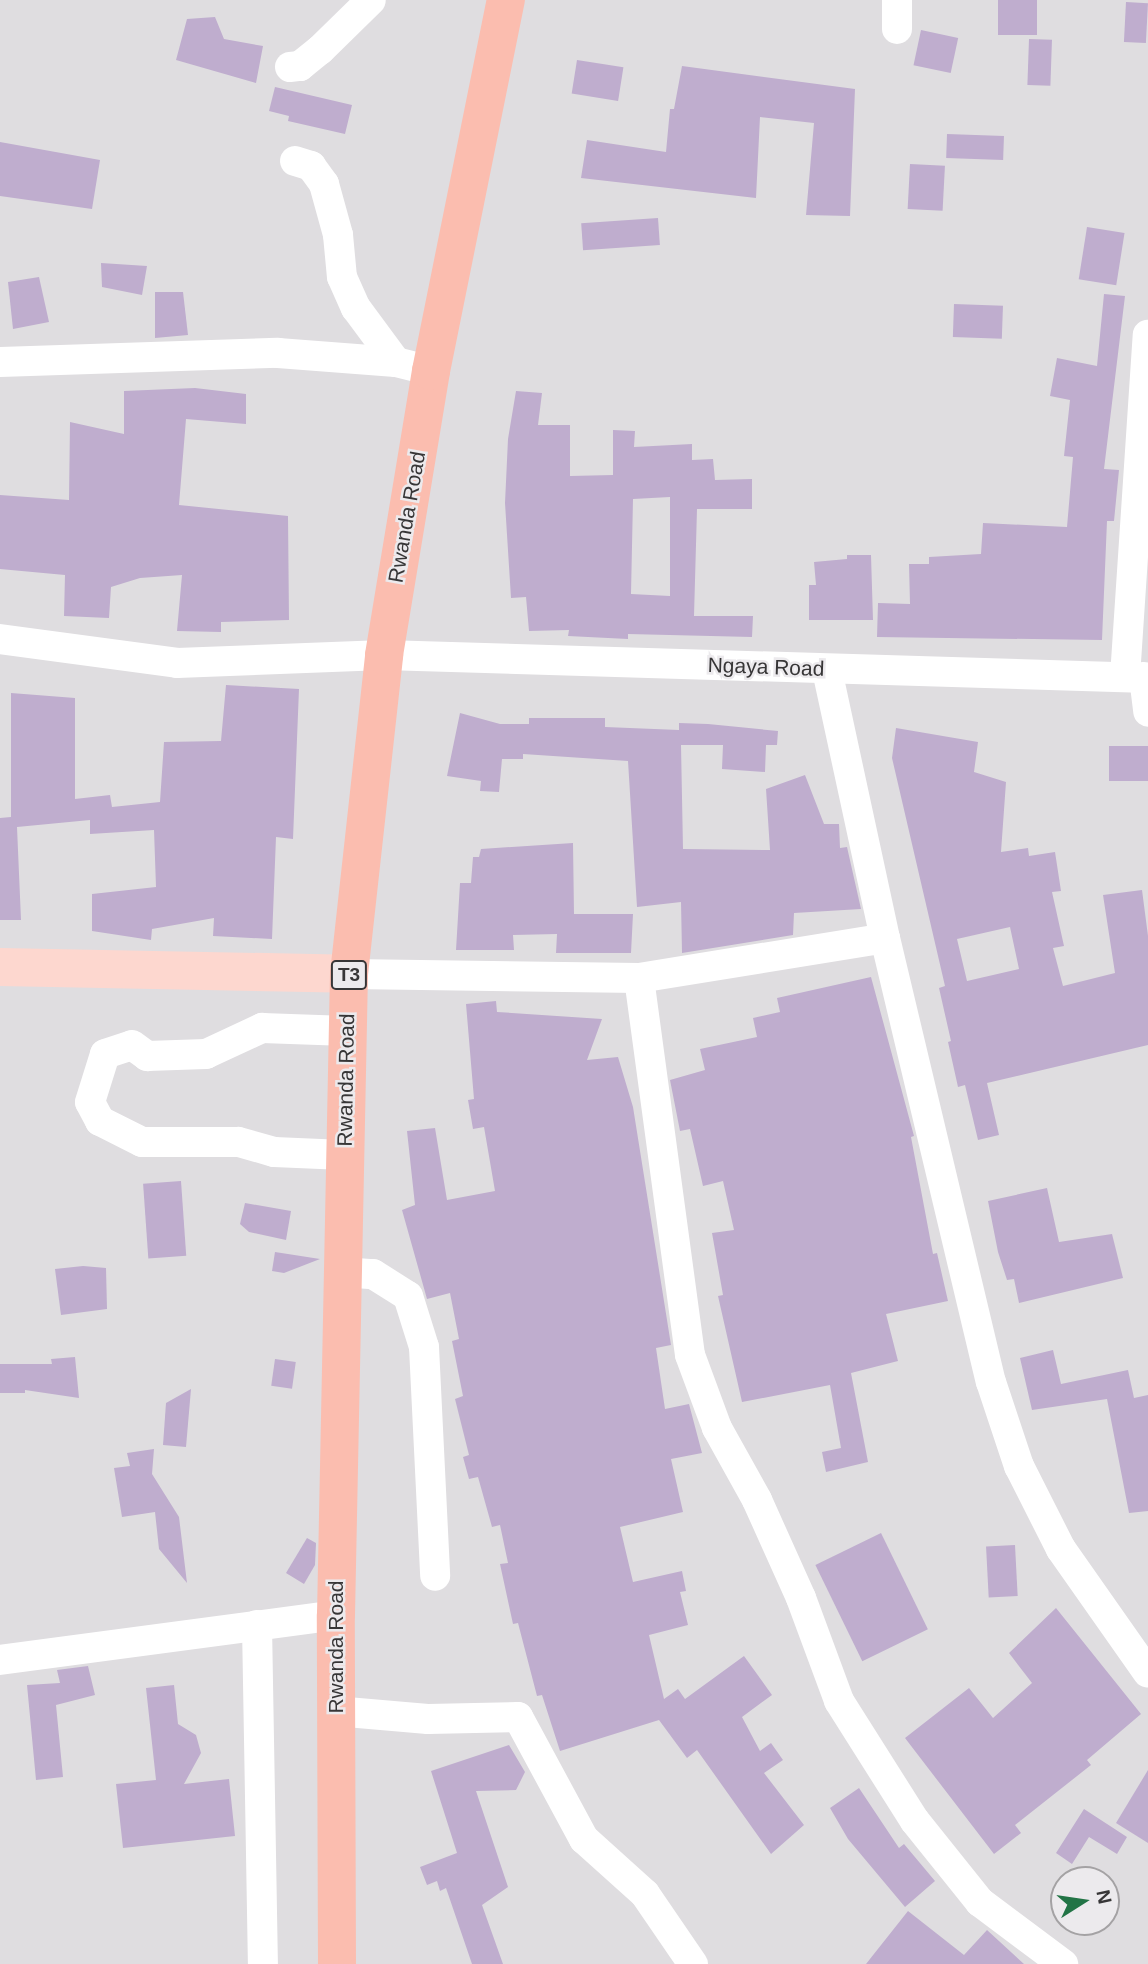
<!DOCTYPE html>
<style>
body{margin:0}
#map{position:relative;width:1148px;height:1964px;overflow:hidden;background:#dfdde0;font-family:Arial,sans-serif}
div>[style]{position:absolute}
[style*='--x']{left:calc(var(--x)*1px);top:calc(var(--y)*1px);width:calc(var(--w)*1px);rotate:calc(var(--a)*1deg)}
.building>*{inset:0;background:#bfadce;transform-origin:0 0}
.minor>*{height:30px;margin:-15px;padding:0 15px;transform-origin:15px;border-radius:15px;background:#fff}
.major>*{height:38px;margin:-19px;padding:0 19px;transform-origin:19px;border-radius:19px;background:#fdd7cf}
.highway>*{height:38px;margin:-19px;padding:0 19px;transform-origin:19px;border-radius:19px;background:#fbbdaf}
span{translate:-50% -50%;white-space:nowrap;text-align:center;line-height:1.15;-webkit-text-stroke:5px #eceaed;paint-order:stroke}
.shield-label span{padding:2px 5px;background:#eceaed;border:2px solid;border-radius:5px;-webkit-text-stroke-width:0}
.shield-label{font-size:19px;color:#373637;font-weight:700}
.street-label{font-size:21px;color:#373637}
.north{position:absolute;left:1050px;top:1866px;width:70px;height:70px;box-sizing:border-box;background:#eceaed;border:2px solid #a4a2a4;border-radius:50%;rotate:78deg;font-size:19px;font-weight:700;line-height:28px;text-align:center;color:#373637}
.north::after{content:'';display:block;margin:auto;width:24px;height:32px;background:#227446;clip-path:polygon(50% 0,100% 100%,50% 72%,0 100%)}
</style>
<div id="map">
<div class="building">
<i style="left:998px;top:0;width:39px;height:35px"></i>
<i style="left:1126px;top:2px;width:22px;height:40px;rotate:3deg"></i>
<i style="clip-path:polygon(215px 17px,224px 39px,263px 46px,256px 83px,176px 60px,187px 19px)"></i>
<i style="left:921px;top:30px;width:38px;height:36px;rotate:12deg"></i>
<i style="left:1029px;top:39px;width:23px;height:46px;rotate:2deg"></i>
<i style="left:577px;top:60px;width:47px;height:34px;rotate:9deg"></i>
<i style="clip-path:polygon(682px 66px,855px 89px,850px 216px,806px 215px,814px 123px,760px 117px,756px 198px,581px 178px,587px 140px,666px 152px,670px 109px,674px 109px)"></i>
<i style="clip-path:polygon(275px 87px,352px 105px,345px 134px,288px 121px,289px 116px,269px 111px)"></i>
<i style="left:947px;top:134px;width:57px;height:24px;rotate:2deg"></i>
<i style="clip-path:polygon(0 142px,100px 160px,92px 209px,0 196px)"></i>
<i style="left:910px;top:164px;width:35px;height:45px;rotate:3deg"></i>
<i style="left:658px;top:218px;width:27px;height:77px;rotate:86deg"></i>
<i style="left:1087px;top:227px;width:38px;height:53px;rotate:9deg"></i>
<i style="clip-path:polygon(101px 263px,147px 266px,142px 295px,102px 287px)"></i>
<i style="clip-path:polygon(39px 277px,49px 322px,13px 329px,8px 282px)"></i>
<i style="clip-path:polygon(155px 292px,183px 292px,188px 335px,155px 338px)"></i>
<i style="clip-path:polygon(1104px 294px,1125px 296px,1104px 469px,1119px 470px,1114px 521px,1107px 521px,1102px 640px,877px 637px,878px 603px,910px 604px,909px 564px,929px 564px,929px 557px,981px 554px,983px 523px,1067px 527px,1073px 457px,1064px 456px,1070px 400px,1050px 396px,1057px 358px,1097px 366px)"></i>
<i style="left:954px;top:304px;width:49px;height:33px;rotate:2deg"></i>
<i style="clip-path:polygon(195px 388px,246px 394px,246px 424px,186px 419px,179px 505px,288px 516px,289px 620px,221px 622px,221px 632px,177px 631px,182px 575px,140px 578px,111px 587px,109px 618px,64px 616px,65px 575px,0 569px,0 495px,69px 500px,70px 422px,124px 434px,124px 391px)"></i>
<i style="clip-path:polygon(evenodd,516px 391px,542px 393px,538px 425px,570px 425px,570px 476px,613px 475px,613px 430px,635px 431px,634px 447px,692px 444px,692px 460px,713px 459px,715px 480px,752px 479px,752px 509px,697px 509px,694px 616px,753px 616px,752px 637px,628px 634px,628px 639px,568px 636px,569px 630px,529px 631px,526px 597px,511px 598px,505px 503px,508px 439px,516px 391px,670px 497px,670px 596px,631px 594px,633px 499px,670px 497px)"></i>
<i style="clip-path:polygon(847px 555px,871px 555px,873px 620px,809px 620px,809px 585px,816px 585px,814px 562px,847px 559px)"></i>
<i style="clip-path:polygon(226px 685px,299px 689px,293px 839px,276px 837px,272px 939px,213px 936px,214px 918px,152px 929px,151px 940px,92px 931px,92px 894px,156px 887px,154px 830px,90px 834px,90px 820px,17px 827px,21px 920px,0 920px,0 818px,11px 817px,11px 693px,75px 698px,75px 799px,110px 795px,112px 807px,160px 802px,164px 742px,221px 741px)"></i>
<i style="clip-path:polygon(460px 713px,500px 724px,529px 724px,529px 718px,605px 718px,605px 727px,679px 730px,679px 723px,708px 724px,778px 731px,777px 745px,766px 745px,765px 772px,722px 769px,723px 745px,681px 745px,683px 849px,770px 850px,766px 789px,805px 775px,824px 824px,839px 824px,840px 848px,847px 847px,861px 909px,794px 913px,793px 935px,682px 953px,681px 902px,637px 907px,628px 761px,523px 754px,523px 759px,502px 759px,499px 792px,480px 791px,481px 781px,447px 776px)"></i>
<i style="clip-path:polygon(evenodd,896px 728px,978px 742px,974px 772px,1006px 782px,1001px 852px,1028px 848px,1029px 856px,1055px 852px,1061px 891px,1052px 892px,1064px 946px,1053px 948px,1063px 986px,1115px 973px,1103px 895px,1142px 890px,1148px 936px,1148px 1045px,987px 1083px,999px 1135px,978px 1140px,965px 1085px,958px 1087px,948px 1042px,951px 1041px,939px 988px,945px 986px,892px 758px,896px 728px,1010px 927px,1019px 969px,967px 981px,957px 939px,1010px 927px)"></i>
<i style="left:1109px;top:746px;width:39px;height:35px"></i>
<i style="clip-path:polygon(573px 843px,574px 914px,633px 914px,631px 953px,556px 953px,557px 934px,513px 935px,514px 950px,456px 950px,460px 883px,471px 883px,473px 857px,479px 857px,481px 849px)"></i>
<i style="clip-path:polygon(871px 977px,914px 1136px,911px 1137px,933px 1254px,937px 1253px,948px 1301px,886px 1314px,898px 1361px,851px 1373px,868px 1462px,826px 1472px,822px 1452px,841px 1448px,830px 1385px,742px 1402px,718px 1296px,723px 1295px,712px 1233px,734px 1230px,723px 1181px,703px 1186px,690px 1129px,680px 1131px,670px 1080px,705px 1070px,700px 1049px,757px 1037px,753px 1018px,780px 1012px,777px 998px)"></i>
<i style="clip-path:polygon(496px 1001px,497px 1012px,602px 1019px,587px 1060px,618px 1057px,633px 1107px,671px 1345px,656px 1348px,665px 1409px,689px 1404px,702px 1453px,671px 1459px,683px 1512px,620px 1527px,633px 1582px,682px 1571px,686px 1591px,680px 1592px,688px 1625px,649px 1635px,664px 1699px,678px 1689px,685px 1699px,744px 1656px,772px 1695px,742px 1717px,760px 1751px,771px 1743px,783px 1760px,764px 1773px,804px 1825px,771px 1854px,697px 1750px,687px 1758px,659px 1720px,560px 1751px,542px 1695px,537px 1696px,518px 1623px,513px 1624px,500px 1564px,508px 1563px,500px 1525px,492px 1527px,478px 1477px,469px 1479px,463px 1457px,469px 1455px,455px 1399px,463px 1396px,452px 1341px,459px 1339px,450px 1293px,427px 1299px,402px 1210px,415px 1205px,407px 1131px,435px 1128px,447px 1200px,495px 1191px,484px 1127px,473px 1129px,468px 1100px,474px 1099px,466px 1004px)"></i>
<i style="left:181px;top:1181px;width:75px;height:38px;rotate:86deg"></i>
<i style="clip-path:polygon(1047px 1188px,1059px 1242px,1112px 1234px,1123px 1278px,1019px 1303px,1014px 1279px,1007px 1280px,998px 1252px,988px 1201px)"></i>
<i style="clip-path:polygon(245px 1203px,291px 1211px,286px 1240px,249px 1232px,240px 1224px)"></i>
<i style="clip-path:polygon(275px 1252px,320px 1259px,284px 1273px,272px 1271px)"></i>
<i style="clip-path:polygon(83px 1266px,106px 1268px,107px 1309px,61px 1315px,55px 1269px)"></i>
<i style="clip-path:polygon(1053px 1350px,1061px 1384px,1128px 1370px,1134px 1398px,1148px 1395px,1148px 1511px,1129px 1513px,1107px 1399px,1032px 1410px,1020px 1358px)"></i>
<i style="clip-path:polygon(75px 1357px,79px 1398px,25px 1390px,25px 1393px,0 1393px,0 1364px,52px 1364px,51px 1359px)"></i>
<i style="left:275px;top:1359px;width:21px;height:27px;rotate:8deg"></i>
<i style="clip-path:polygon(191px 1389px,186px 1447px,163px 1445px,166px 1403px)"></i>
<i style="clip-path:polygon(154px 1449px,152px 1474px,179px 1517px,187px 1583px,159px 1549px,155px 1512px,122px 1517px,114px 1468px,130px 1466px,127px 1453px)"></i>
<i style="left:881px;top:1533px;width:107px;height:73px;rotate:64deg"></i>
<i style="clip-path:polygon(307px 1538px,316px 1543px,315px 1565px,304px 1584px,286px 1573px)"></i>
<i style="left:1015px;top:1545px;width:51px;height:29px;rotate:87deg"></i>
<i style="clip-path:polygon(1056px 1608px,1141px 1714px,1087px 1760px,1091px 1765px,1015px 1825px,1021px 1833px,994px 1854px,905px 1738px,969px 1688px,993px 1718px,1032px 1683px,1009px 1653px)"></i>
<i style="clip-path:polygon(88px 1666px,95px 1695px,56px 1705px,63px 1777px,36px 1780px,27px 1685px,60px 1683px,57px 1670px)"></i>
<i style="clip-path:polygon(174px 1685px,178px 1724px,196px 1735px,201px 1753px,184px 1784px,229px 1779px,235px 1836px,123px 1848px,116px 1784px,156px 1780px,146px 1688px)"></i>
<i style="clip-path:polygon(509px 1745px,525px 1772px,516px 1790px,476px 1791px,508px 1887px,482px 1905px,503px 1964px,472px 1964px,446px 1888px,440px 1891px,437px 1881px,427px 1885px,420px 1867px,457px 1853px,431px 1771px)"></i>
<i style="clip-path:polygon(1148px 1770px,1148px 1843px,1116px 1823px)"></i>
<i style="clip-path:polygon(859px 1788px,899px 1848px,904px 1844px,935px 1881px,905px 1907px,848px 1839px,830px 1808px)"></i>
<i style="clip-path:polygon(1084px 1809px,1127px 1837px,1117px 1854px,1089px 1837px,1072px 1864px,1056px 1853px)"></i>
<i style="clip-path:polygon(908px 1911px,964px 1955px,987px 1930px,1024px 1964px,866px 1964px)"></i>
</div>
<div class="minor">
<i style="--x:897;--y:29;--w:29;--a:-90"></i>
<i style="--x:290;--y:67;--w:10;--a:-6"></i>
<i style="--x:300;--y:66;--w:26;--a:-39"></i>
<i style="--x:320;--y:50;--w:71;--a:-44.4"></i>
<i style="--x:295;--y:161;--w:17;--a:17"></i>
<i style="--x:311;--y:166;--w:22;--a:54"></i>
<i style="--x:324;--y:184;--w:53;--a:74.6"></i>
<i style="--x:338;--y:235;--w:42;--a:84.6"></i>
<i style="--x:342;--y:277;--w:34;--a:66"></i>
<i style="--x:356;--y:308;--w:67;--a:53.5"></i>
<i style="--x:0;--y:362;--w:278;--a:-1.9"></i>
<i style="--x:278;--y:353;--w:118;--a:4.4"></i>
<i style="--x:396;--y:362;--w:36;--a:14"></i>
<i style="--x:0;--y:639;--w:179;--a:7.7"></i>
<i style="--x:177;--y:663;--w:207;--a:-2.2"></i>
<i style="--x:384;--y:655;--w:764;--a:1.72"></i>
<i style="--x:827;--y:670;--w:274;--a:77.8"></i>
<i style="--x:885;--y:938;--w:456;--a:76.6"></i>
<i style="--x:991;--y:1382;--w:89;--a:71.6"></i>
<i style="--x:1019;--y:1466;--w:93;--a:63.2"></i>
<i style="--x:1061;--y:1549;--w:151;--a:54.9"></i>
<i style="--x:1125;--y:677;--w:343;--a:-86.2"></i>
<i style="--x:1144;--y:677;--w:35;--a:83"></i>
<i style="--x:349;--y:974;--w:290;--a:0.8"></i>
<i style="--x:639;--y:978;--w:249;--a:-9.2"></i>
<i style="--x:639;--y:978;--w:380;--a:82.3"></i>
<i style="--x:690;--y:1355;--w:78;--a:69.7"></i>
<i style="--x:717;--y:1428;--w:82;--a:60.9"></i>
<i style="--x:757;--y:1500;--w:107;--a:65.8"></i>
<i style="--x:801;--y:1598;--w:110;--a:69.7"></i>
<i style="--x:839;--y:1701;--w:142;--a:57.7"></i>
<i style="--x:915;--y:1821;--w:104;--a:51.3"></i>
<i style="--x:980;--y:1902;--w:104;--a:36.8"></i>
<i style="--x:344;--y:1155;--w:70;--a:-177.5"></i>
<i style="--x:274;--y:1152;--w:37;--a:-164"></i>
<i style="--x:238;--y:1142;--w:96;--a:180"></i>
<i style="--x:142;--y:1142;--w:47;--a:-153.4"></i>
<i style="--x:100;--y:1121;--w:21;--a:-118"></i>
<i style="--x:90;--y:1102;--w:50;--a:-72.6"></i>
<i style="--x:105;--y:1054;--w:28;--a:-18"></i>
<i style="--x:132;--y:1045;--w:19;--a:36"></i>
<i style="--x:147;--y:1056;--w:59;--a:-1.9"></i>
<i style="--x:206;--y:1054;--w:62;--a:-24.9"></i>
<i style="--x:262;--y:1028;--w:85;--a:2"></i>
<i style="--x:342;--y:1272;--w:31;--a:4"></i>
<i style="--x:373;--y:1274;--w:41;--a:32.2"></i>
<i style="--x:408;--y:1296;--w:53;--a:72.6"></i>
<i style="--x:424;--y:1347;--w:229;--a:87.2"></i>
<i style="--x:257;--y:1625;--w:339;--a:89"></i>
<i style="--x:0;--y:1660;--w:339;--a:-7.6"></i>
<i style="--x:335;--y:1711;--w:93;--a:4.9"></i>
<i style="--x:428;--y:1719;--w:90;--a:-1.3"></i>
<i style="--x:518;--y:1717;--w:139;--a:61.6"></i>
<i style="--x:584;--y:1839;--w:82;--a:42"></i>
<i style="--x:645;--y:1894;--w:85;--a:55.6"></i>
</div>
<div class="major">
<i style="--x:0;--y:967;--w:349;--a:1.1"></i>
</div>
<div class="highway">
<i style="--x:337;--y:1964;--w:349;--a:-90.2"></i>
<i style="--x:336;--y:1615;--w:641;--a:-88.84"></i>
<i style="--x:349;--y:974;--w:321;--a:-83.7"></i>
<i style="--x:384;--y:655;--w:288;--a:-80.6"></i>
<i style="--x:431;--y:371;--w:379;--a:-78.6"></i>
</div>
<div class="shield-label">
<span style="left:349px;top:975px">T3</span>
</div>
<div class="street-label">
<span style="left:407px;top:517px;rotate:-80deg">Rwanda Road</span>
<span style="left:766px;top:667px;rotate:2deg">Ngaya Road</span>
<span style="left:346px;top:1080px;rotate:-89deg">Rwanda Road</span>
<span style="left:336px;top:1647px;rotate:-90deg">Rwanda Road</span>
</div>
<div class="north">N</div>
</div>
